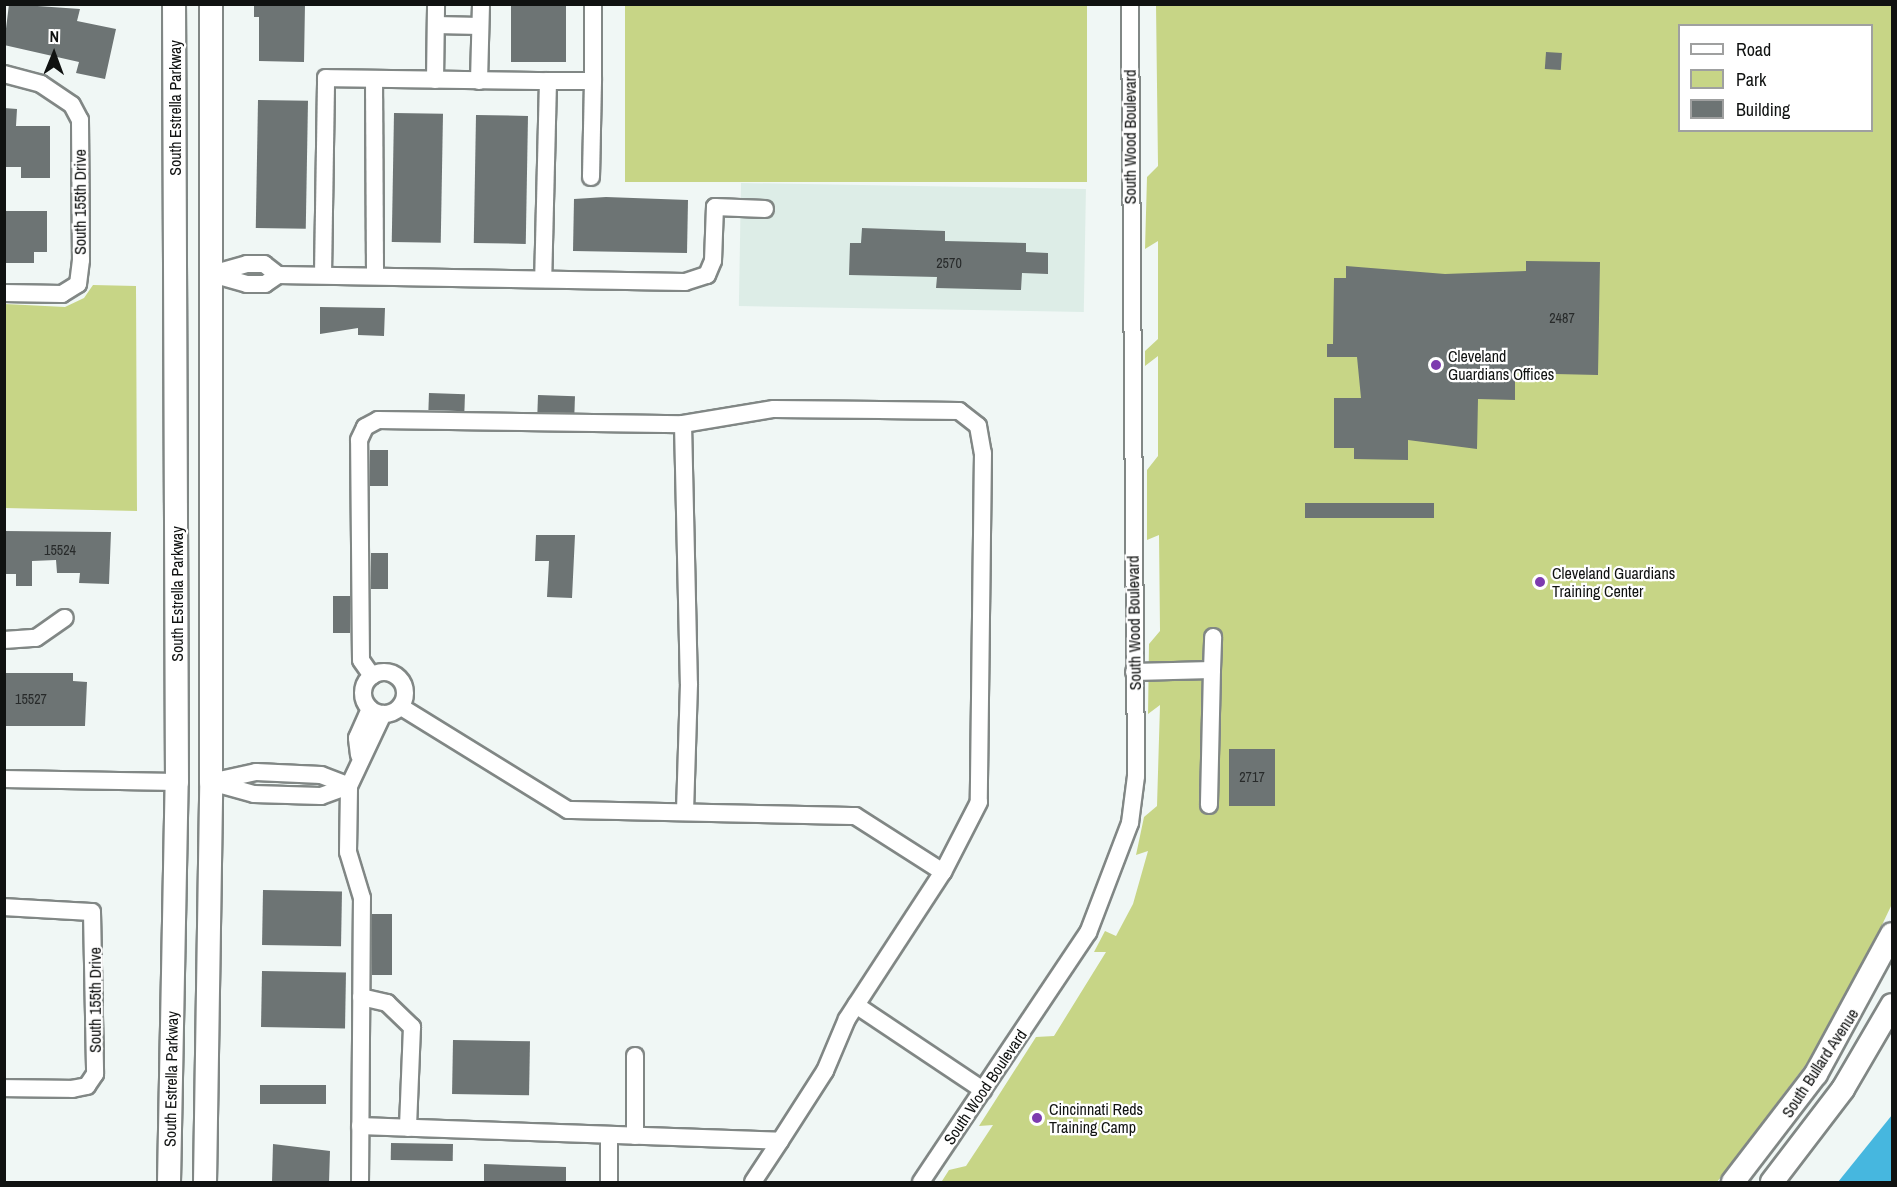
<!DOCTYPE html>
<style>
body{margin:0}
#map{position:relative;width:1897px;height:1187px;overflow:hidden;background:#f0f7f5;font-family:"Archivo Narrow",sans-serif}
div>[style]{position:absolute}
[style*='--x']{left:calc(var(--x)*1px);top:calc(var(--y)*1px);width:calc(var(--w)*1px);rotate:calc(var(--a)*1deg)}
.built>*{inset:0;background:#ddede7;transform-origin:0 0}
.green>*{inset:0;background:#c7d586;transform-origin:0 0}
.water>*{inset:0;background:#46b7df}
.building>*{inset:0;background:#6d7474;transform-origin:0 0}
.roads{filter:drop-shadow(2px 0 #818785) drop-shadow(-2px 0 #818785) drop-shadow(0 2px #818785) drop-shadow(0 -2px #818785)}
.minor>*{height:16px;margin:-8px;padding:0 8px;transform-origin:8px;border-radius:8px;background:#fff}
.minor>.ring{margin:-8px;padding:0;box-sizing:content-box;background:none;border:16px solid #fff;border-radius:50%}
.major>*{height:22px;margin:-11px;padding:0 11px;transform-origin:11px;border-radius:11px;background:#fff}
.dots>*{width:16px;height:16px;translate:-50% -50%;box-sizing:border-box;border:3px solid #fff;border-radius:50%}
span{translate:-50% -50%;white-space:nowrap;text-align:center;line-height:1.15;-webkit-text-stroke:4.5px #fff;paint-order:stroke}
.number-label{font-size:14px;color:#272a2a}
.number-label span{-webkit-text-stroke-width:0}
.street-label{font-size:16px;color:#101211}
.poi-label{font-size:16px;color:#101211}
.left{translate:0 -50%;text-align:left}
.frame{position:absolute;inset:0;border:6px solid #101211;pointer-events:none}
.legend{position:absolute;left:1678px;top:24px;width:195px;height:108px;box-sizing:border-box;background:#fff;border:2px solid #9fa0a0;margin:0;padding:8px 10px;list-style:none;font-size:18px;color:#101211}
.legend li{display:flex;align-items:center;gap:12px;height:30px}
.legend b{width:30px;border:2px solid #9fa0a0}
.north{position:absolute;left:24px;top:24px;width:60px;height:60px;-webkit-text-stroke:4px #fff;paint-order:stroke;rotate:1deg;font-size:16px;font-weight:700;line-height:24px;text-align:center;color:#101211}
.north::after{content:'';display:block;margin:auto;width:21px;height:27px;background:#101211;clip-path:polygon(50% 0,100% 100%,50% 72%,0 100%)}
</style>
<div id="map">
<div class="built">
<i style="left:741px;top:183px;width:345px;height:123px;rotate:1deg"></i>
</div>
<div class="green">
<i style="left:625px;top:5px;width:462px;height:177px"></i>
<i style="clip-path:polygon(evenodd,1156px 5px,1892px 5px,1892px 904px,1850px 992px,1807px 1063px,1717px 1182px,942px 1181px,949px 1170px,966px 1166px,993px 1125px,979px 1126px,1036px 1037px,1054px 1036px,1106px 952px,1094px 952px,1105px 931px,1116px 936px,1133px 904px,1148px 851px,1136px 855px,1144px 817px,1157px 806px,1160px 705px,1148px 714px,1149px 644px,1160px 631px,1159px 535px,1147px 540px,1147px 470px,1158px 456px,1158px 356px,1145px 366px,1145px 351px,1158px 339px,1158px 241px,1145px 249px,1147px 177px,1158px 166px,1156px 5px,1680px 26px,1872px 26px,1872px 130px,1680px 130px,1680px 26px)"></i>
<i style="clip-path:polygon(93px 285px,136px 286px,137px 511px,5px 508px,5px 304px,65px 307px,84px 298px)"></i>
</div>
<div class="water">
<i style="clip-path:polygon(1892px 1115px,1892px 1182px,1838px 1182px)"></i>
</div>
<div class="building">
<i style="clip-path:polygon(9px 4px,80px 9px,77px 21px,116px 29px,105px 79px,76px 73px,79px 62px,4px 45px)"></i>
<i style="clip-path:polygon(254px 4px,305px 4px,304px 62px,259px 61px,259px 17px,254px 17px)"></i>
<i style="left:511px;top:4px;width:55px;height:58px"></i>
<i style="left:1546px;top:52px;width:16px;height:17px;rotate:4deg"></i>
<i style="left:258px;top:100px;width:50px;height:128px;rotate:1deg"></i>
<i style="clip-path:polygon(4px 108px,17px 109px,16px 126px,50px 126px,50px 178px,21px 178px,21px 167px,4px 167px)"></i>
<i style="left:394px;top:113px;width:49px;height:129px;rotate:1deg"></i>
<i style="left:476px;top:115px;width:52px;height:128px;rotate:1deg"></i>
<i style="clip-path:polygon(606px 197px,688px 200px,687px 253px,573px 251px,574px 199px)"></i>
<i style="clip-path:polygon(4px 211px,47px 211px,47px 252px,34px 252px,34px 263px,4px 263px)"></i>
<i style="clip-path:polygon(862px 228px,945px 231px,945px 241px,1026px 243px,1026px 252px,1048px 253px,1048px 274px,1022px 273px,1021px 290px,936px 288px,937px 277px,849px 275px,850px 243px,861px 243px)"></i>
<i style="clip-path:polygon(1526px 261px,1600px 262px,1598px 375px,1515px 373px,1515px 400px,1478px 399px,1477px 449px,1408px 440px,1408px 460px,1354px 459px,1354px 448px,1334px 448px,1334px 398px,1361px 398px,1357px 357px,1327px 357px,1327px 344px,1333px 344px,1334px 278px,1346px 278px,1346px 266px,1445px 274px,1526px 271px)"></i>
<i style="clip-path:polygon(320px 307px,385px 308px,384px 336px,358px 335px,358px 328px,320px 334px)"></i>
<i style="left:429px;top:393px;width:36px;height:17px;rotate:2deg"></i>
<i style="left:538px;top:395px;width:37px;height:17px;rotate:2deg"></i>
<i style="left:370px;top:450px;width:18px;height:36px"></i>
<i style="left:1305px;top:503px;width:129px;height:15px"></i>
<i style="clip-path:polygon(4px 531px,111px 532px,109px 584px,79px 583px,80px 573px,57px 573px,56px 560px,32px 561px,32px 586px,16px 586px,16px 574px,4px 574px)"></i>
<i style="clip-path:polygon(536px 535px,575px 535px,572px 598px,547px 597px,549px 561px,535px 561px)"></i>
<i style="left:371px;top:553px;width:17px;height:36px"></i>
<i style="left:333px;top:596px;width:17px;height:37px"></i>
<i style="clip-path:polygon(4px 673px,73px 673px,73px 681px,87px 682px,85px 726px,4px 726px)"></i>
<i style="left:1229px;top:749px;width:46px;height:57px"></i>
<i style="left:263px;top:890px;width:79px;height:55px;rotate:1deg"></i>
<i style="left:372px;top:914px;width:20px;height:61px"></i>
<i style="left:262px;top:971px;width:84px;height:56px;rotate:1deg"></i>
<i style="left:453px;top:1040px;width:77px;height:54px;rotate:1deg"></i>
<i style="left:260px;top:1085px;width:66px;height:19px"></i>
<i style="left:391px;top:1143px;width:62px;height:17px;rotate:1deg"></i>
<i style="clip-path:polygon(273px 1144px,330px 1151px,329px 1182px,272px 1182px)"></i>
<i style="clip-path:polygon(484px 1164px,566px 1167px,566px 1182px,484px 1182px)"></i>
</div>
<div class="roads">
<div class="minor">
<i style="--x:436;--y:25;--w:44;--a:1.3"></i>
<i style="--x:4;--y:74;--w:38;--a:15"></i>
<i style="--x:41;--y:84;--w:37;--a:34"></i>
<i style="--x:72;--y:105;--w:17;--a:62"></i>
<i style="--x:80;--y:120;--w:140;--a:89.6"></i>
<i style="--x:81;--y:260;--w:24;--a:97"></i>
<i style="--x:78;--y:284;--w:19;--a:148"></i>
<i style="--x:62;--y:294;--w:58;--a:-179"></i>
<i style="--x:374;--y:80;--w:196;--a:89.7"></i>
<i style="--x:435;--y:80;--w:76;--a:-89.2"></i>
<i style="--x:479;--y:81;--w:77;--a:-88.5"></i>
<i style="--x:548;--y:81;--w:45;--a:0"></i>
<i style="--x:593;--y:81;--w:77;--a:-90"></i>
<i style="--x:591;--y:177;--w:96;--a:-88.8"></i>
<i style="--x:212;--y:274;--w:36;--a:-16"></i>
<i style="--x:247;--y:264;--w:17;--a:0"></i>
<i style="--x:264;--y:264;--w:18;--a:38"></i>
<i style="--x:278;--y:275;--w:407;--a:1"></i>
<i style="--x:685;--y:282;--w:23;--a:-18"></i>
<i style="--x:707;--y:275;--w:15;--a:-67"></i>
<i style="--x:713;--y:261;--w:54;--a:-87.9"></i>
<i style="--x:715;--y:207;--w:50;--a:2.3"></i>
<i style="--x:212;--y:274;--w:36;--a:16"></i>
<i style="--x:247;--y:284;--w:18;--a:0"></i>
<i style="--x:265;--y:284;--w:16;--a:-35"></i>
<i style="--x:323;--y:275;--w:197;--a:-89.1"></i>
<i style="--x:326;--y:78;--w:222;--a:0.8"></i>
<i style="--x:548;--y:81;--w:198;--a:91.4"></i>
<i style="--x:683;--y:424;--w:260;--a:88.7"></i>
<i style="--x:689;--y:684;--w:128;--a:91.8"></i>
<i style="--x:4;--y:640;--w:32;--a:-4"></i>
<i style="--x:36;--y:638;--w:35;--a:-35"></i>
<i style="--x:1212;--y:670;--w:33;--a:-88"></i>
<i class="ring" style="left:363px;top:672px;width:26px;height:26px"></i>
<i style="--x:1134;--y:672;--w:78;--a:-1.5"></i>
<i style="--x:1212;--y:670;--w:135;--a:91.3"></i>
<i style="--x:372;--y:676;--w:19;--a:-125"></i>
<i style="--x:361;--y:660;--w:220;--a:-90.5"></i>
<i style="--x:359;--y:440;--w:14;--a:-65"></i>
<i style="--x:365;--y:427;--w:15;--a:-28"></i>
<i style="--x:378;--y:420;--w:305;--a:0.8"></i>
<i style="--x:683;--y:424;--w:92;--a:-9.4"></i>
<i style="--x:774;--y:409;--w:185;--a:0.6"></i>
<i style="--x:959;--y:411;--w:24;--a:38"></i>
<i style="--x:978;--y:426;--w:27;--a:80"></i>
<i style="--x:983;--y:453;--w:349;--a:90.7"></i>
<i style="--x:979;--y:802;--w:79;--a:117.2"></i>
<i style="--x:943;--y:872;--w:104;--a:-147.5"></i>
<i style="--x:855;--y:816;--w:287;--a:-178.8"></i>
<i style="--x:568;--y:810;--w:196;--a:-148.3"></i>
<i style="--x:359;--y:755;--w:17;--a:-97"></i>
<i style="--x:357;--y:738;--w:32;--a:-66"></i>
<i style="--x:4;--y:779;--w:173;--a:1"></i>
<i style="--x:215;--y:781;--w:42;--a:-12.4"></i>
<i style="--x:256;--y:772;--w:65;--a:2.6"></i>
<i style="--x:321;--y:775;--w:30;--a:21"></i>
<i style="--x:211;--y:782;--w:45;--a:15.6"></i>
<i style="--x:254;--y:794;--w:67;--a:1.7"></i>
<i style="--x:321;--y:796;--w:30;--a:-20"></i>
<i style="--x:4;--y:907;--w:88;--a:3.3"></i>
<i style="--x:92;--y:912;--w:162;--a:88.9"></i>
<i style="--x:95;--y:1074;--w:14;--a:124"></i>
<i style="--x:87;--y:1086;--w:15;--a:169"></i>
<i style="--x:72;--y:1089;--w:68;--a:-179.2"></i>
<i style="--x:361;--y:997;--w:27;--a:13"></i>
<i style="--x:387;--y:1003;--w:35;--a:44"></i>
<i style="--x:412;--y:1027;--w:101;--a:92.3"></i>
<i style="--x:856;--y:1005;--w:153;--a:33.8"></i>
<i style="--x:635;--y:1056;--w:80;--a:90"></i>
<i style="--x:360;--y:1126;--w:420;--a:2"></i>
<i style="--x:780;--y:1141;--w:49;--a:123.4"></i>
<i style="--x:609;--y:1135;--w:47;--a:90"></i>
<i style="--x:780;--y:1141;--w:83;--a:-57.3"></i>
<i style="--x:825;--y:1071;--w:56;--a:-67.1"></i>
<i style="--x:847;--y:1019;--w:176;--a:-56.9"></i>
<i style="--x:360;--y:1182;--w:284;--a:-89.6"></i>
<i style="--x:362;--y:898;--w:48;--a:-106.9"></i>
<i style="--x:348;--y:852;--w:66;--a:-89.1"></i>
<i style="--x:349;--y:786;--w:80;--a:-64.7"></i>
<i style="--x:921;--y:1182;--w:300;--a:-56.2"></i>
<i style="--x:1088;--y:933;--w:118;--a:-69.1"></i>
<i style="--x:1130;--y:823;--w:47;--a:-82.7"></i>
<i style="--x:1136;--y:776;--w:772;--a:-90.45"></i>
</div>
<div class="major">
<i style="--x:169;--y:1182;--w:400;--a:-88.9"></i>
<i style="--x:177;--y:782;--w:778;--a:-90.22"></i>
<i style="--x:205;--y:1182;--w:400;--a:-89.1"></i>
<i style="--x:211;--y:782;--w:778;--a:-90"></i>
<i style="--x:1733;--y:1182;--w:136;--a:-52.5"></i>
<i style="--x:1816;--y:1074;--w:159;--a:-61.5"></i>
<i style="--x:1772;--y:1182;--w:117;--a:-52.6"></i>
<i style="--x:1843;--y:1089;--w:97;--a:-59.7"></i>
</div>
</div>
<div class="dots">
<i style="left:1436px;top:365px;background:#7d3baf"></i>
<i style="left:1540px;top:582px;background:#7d3baf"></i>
<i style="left:1037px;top:1118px;background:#7d3baf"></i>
</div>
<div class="number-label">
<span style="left:949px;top:263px">2570</span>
<span style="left:1562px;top:318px">2487</span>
<span style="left:60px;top:550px">15524</span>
<span style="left:31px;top:699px">15527</span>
<span style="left:1252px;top:777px">2717</span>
</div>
<div class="street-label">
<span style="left:175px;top:108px;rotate:-90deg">South Estrella Parkway</span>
<span style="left:1130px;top:137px;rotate:-90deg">South Wood Boulevard</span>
<span style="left:80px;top:202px;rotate:-90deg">South 155th Drive</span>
<span style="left:177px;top:594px;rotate:-90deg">South Estrella Parkway</span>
<span style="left:1134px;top:623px;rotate:-91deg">South Wood Boulevard</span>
<span style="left:95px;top:1000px;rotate:-90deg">South 155th Drive</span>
<span style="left:1820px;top:1063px;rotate:-57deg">South Bullard Avenue</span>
<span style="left:171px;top:1079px;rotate:-89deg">South Estrella Parkway</span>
<span style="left:985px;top:1087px;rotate:-56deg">South Wood Boulevard</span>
</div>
<div class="poi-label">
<span class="left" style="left:1448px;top:365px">Cleveland<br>Guardians Offices</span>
<span class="left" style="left:1552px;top:582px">Cleveland Guardians<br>Training Center</span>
<span class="left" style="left:1049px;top:1118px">Cincinnati Reds<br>Training Camp</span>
</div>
<div class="frame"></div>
<ul class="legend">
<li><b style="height:8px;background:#fff"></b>Road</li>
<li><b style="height:16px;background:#c7d586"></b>Park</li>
<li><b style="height:16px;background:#6d7474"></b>Building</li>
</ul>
<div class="north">N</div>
</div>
